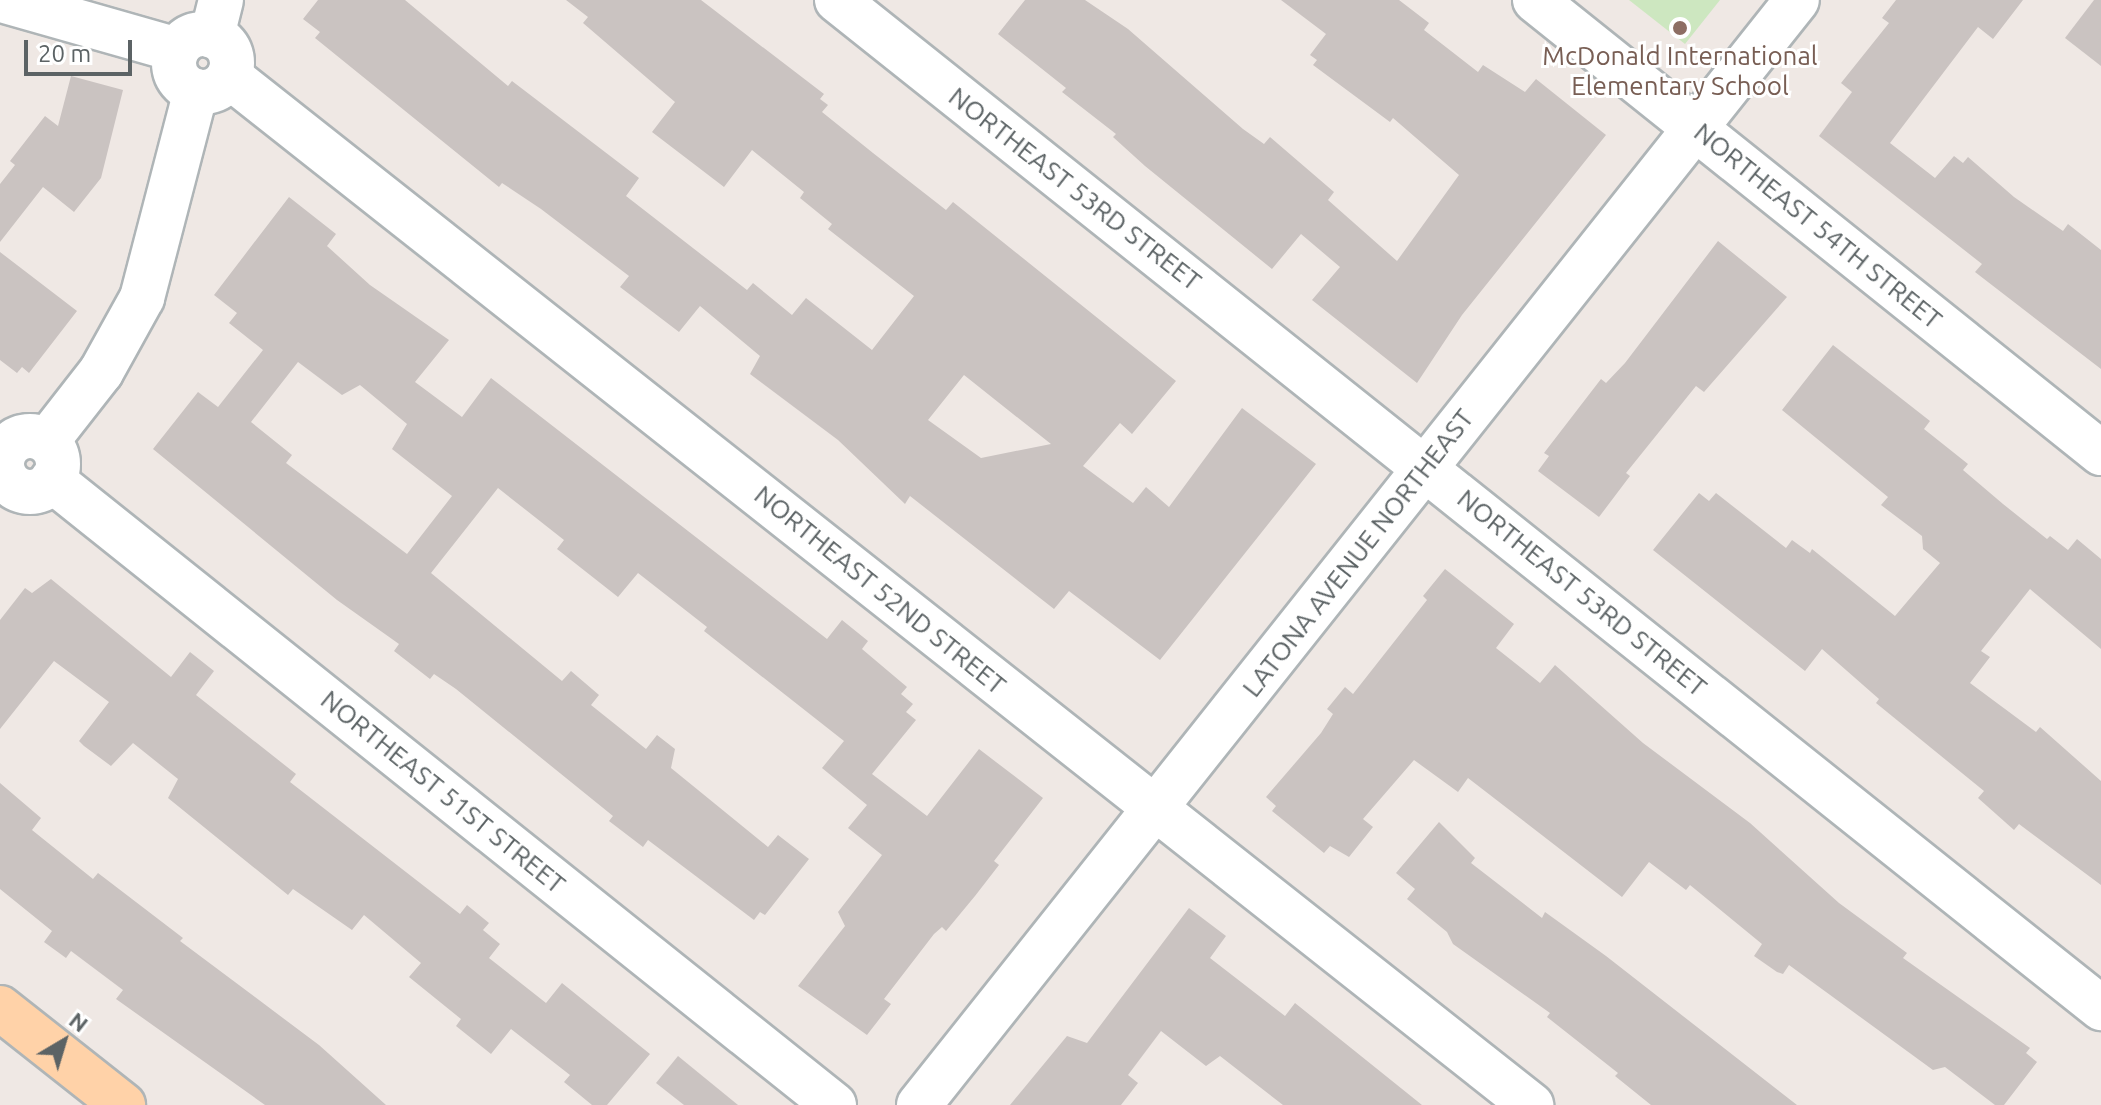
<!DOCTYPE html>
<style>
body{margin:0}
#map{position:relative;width:2101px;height:1105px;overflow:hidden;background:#efe8e4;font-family:Ubuntu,sans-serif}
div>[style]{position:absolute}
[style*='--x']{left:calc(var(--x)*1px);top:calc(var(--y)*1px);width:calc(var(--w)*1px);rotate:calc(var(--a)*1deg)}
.green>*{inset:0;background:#cde7c0}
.building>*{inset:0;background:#cac3c1}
.roads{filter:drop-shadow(2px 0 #afb5b7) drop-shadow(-2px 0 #afb5b7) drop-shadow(0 2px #afb5b7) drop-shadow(0 -2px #afb5b7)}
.minor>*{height:44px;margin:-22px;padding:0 22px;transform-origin:22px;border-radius:22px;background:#fff}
.minor>.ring{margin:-22px;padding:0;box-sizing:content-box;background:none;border:44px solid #fff;border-radius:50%}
.major>*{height:44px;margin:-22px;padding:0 22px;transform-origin:22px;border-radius:22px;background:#ffd2a8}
.dots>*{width:22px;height:22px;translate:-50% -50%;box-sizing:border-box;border:4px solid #fff;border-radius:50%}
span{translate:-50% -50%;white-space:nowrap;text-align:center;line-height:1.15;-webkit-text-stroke:6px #fff;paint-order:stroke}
.education-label{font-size:26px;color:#785e54}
.street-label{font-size:26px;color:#5c6365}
.north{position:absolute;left:24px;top:1001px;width:80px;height:80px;-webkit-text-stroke:6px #fff;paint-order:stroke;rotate:38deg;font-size:22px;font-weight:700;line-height:32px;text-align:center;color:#5c6365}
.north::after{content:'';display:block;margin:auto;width:28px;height:36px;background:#5c6365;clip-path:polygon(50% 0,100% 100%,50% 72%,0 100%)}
.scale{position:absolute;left:24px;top:40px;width:108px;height:36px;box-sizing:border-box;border:4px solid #5c6365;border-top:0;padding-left:10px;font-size:24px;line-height:28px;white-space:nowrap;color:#5c6365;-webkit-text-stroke:6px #fff;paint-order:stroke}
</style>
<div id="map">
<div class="green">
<i style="clip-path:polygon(1629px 0,1720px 0,1685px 44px)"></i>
</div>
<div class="building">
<i style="clip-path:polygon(evenodd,318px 0,405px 0,508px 86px,512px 81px,639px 178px,626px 196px,747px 290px,753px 283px,792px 315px,806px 298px,872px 350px,914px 296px,828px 229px,832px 224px,800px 198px,804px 192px,752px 150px,724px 187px,652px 132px,675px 102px,583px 23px,588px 17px,566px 0,701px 0,824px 94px,820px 99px,828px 105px,822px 112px,873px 153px,946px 210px,953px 202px,1176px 381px,1132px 434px,1120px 423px,1083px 466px,1133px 503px,1146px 487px,1169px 507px,1242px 408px,1316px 464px,1160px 660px,1069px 591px,1054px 609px,910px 496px,905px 504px,838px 440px,750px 374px,760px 356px,700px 306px,679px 332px,620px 287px,629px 276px,541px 209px,502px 183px,499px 187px,315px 38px,320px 32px,303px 19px,318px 0,964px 375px,1013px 414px,1051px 444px,981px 458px,928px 420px,964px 375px)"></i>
<i style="clip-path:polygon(1025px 0,1085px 0,1128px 29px,1243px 129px,1264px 144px,1270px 137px,1334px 192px,1328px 200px,1397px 261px,1459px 175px,1393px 118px,1390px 122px,1313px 65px,1317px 60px,1310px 55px,1326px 34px,1281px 0,1399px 0,1429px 23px,1424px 30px,1478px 72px,1483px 65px,1525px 92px,1536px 79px,1606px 135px,1462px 315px,1417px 383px,1312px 300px,1340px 267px,1301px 234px,1272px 269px,1145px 166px,1113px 137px,1116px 134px,1062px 92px,1066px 88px,998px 34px)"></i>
<i style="clip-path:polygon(1896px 0,2023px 0,1993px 39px,1978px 27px,1890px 143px,1935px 178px,1954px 156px,1963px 163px,1968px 157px,2014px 197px,2063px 231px,2068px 224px,2101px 250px,2101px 369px,1975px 272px,1982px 264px,1819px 136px,1852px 92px,1841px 83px,1889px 23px,1882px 18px)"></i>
<i style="clip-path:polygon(2094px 0,2101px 0,2101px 66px,2065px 38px)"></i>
<i style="clip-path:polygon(71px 76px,123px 90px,101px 178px,74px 212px,43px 187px,0 242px,0 184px,15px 165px,10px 161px,45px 116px,58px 126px)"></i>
<i style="clip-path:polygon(evenodd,289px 197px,336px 234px,327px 246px,370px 285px,449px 340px,415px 382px,462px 417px,491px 378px,827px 639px,842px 620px,868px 641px,862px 649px,907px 687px,901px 694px,913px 704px,906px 712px,916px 720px,872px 774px,927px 816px,979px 749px,1043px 798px,994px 861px,999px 865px,975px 896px,946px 931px,942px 927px,934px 934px,884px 999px,891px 1004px,867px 1035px,798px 986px,845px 926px,838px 912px,882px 855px,848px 828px,867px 805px,822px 768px,844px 741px,704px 631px,707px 627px,638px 573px,618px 597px,557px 549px,564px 540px,498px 488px,431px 573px,562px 681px,571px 671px,599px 695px,591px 705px,646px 749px,657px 735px,675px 749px,671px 768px,768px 847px,778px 835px,809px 859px,765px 915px,760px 912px,754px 920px,648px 840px,643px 847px,609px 821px,613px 816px,456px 689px,434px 674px,430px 679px,394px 651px,399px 644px,337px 600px,153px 449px,198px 392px,218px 407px,263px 350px,229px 323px,237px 313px,214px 295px,289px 197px,298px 362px,342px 395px,360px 385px,407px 424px,392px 449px,452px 496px,407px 554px,286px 463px,292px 455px,251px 422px,298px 362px)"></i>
<i style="clip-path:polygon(1718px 241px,1787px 297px,1704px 392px,1696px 386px,1626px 473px,1630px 476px,1599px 517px,1538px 471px,1549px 456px,1544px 453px,1601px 379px,1606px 383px,1625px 363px)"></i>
<i style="clip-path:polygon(0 252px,77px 311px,29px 373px,22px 367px,17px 373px,0 360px)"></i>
<i style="clip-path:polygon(1833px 345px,1930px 421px,1924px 429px,1968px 464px,1963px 470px,2003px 504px,2047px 539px,2050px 536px,2068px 550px,2077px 539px,2101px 559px,2101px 649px,2030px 589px,1981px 651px,1990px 657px,1970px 683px,2036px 732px,2040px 727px,2101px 781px,2101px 885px,2019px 824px,2014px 830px,1978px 798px,1984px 791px,1876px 703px,1879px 699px,1822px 649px,1805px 671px,1653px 550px,1699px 493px,1709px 501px,1716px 493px,1786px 548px,1792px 540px,1810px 553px,1812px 549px,1895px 616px,1940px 563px,1923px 549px,1922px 536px,1881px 505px,1888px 497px,1782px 410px)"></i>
<i style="clip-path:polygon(1445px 569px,1514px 624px,1496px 648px,1540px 683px,1555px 665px,1643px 743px,1750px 823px,1839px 903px,1907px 953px,1903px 958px,2030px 1048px,2026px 1053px,2037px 1062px,2004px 1105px,1995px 1105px,1945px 1067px,1933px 1070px,1789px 965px,1783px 974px,1777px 972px,1754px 956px,1762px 944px,1690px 885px,1686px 890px,1649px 862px,1622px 897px,1468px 778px,1458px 792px,1414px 760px,1363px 819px,1373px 827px,1349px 857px,1330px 846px,1324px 853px,1272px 811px,1276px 806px,1266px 797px,1321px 733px,1333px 714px,1327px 709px,1345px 687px,1353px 694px,1427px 600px,1423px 596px)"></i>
<i style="clip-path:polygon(51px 579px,171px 677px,190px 652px,214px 671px,196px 695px,296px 774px,290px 782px,460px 914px,467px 905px,489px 923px,483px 930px,500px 944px,489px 958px,546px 1003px,562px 983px,650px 1054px,607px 1105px,592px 1105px,564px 1082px,570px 1075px,511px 1029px,491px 1054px,456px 1026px,461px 1019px,409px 977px,421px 963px,364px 915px,352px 930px,293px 889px,288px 895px,168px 798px,178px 779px,133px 743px,111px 766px,84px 746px,79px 741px,109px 702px,54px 661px,0 729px,0 620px,25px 588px,32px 593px)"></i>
<i style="clip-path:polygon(0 783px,41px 818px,32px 830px,93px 879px,98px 873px,183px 938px,180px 941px,319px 1045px,386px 1105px,265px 1105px,116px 999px,123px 990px,71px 951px,66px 958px,44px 942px,52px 931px,0 889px)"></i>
<i style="clip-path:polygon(1439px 822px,1475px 858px,1471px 863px,1542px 918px,1545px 912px,1606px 956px,1797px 1105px,1651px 1105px,1615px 1076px,1618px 1073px,1547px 1017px,1550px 1013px,1453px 944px,1447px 932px,1407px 899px,1415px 889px,1396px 873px)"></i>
<i style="clip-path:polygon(1189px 908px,1226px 936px,1210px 958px,1285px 1016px,1295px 1003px,1422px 1105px,1283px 1105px,1220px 1056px,1206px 1066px,1161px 1031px,1128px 1075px,1138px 1083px,1121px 1105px,1010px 1105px,1067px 1036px,1087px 1043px)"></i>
<i style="clip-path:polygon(678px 1056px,738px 1105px,684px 1105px,656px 1083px)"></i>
</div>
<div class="roads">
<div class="minor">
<i style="--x:2;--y:0;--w:182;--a:15.9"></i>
<i style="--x:837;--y:0;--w:1617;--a:38.57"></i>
<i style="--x:1535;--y:0;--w:725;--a:38.67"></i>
<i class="ring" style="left:174px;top:34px;width:14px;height:14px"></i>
<i style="--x:212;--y:36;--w:37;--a:-76"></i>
<i style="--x:229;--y:76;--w:1660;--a:38.32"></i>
<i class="ring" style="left:2px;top:436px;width:12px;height:12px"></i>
<i style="--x:47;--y:441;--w:88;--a:-52"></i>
<i style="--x:101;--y:372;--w:85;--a:-61"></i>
<i style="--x:142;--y:298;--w:214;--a:-75.4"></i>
<i style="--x:52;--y:480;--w:1001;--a:38.63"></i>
<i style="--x:919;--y:1105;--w:1411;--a:-51.53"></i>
</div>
<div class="major">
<i style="--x:0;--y:1008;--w:157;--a:38.3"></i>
</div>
</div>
<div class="dots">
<i style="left:1680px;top:28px;background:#8d6e63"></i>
</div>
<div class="education-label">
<span style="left:1680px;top:71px">McDonald International<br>Elementary School</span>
</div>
<div class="street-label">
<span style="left:1075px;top:189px;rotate:38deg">NORTHEAST 53RD STREET</span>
<span style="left:1818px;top:226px;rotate:39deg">NORTHEAST 54TH STREET</span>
<span style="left:1358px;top:553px;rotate:-52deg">LATONA AVENUE NORTHEAST</span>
<span style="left:880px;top:590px;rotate:39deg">NORTHEAST 52ND STREET</span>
<span style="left:1582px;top:593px;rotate:39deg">NORTHEAST 53RD STREET</span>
<span style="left:443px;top:792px;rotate:39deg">NORTHEAST 51ST STREET</span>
</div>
<div class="north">N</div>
<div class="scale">20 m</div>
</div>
